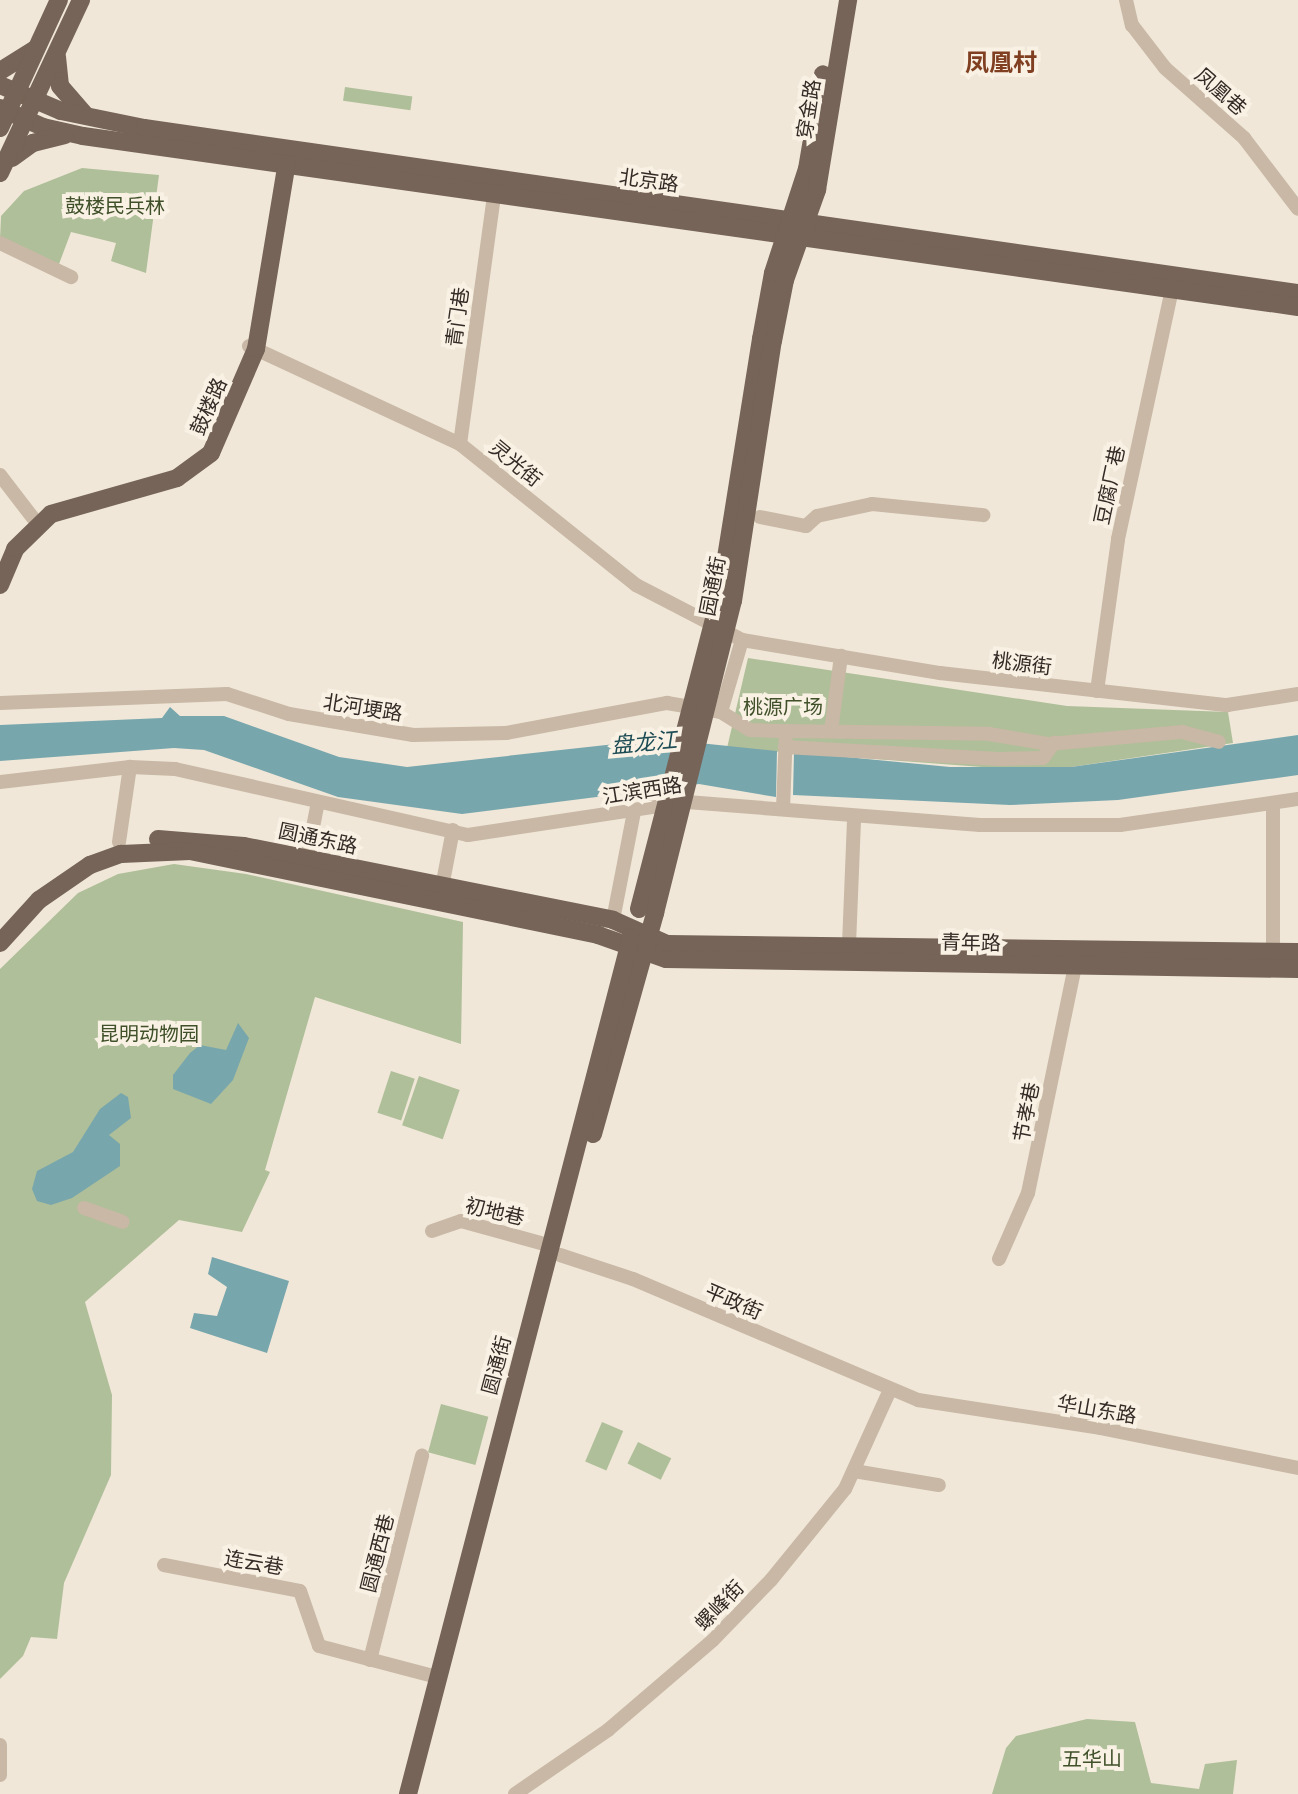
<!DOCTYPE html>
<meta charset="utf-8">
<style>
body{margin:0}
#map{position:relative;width:1298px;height:1794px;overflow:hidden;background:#f0e7d8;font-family:Quicksand,"Noto Sans SC",sans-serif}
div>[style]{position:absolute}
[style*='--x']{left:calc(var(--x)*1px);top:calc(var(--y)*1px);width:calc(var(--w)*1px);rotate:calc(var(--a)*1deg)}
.green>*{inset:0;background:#afbf99;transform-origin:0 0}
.water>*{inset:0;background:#78a6ad}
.minor>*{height:14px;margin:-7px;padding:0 7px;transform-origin:7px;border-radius:7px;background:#c8b8a5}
.major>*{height:18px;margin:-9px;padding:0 9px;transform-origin:9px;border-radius:9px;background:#756457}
.major-bridge>*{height:18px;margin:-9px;padding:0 9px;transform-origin:9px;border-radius:9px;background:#756457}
span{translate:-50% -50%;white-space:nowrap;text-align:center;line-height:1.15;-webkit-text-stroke:8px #f8f1e4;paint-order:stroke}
.street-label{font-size:20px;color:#342b26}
.park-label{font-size:20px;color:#40512a}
.water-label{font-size:22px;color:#1d4c54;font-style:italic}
.quarter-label{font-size:24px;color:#803f21;font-weight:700}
</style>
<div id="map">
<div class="green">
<i style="left:345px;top:87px;width:68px;height:14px;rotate:8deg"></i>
<i style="clip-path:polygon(82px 168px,159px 175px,146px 273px,111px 261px,116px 243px,71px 232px,59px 264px,0 239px,1px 216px,24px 191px)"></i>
<i style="clip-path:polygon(748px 658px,1067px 706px,1228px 712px,1233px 743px,1071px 767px,1009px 769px,727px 748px)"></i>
<i style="clip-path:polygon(174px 864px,246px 874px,463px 922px,461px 1044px,315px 997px,265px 1170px,270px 1172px,242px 1232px,179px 1220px,85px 1302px,112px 1395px,111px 1475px,64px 1583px,57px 1639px,31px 1637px,23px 1656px,0 1679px,0 969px,78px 893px,118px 874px)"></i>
<i style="left:391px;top:1071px;width:25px;height:44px;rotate:18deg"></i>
<i style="left:419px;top:1076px;width:43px;height:52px;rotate:19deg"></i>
<i style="left:441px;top:1404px;width:49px;height:50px;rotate:15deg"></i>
<i style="left:602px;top:1422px;width:23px;height:43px;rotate:23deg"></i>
<i style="left:638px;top:1442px;width:37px;height:24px;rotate:26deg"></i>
<i style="clip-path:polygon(1087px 1719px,1135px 1722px,1151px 1783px,1199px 1789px,1205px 1764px,1237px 1760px,1233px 1794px,992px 1794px,1006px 1748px,1016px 1736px)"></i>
</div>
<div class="water">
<i style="clip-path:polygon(170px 707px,180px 716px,224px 716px,339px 757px,407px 767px,661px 739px,777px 751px,776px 797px,699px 784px,462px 814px,338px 797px,204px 750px,174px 748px,0 761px,0 725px,162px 718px)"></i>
<i style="clip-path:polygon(1298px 735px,1298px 775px,1118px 800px,1010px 805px,793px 795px,794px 752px,950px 767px,1071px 767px)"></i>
<i style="clip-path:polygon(238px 1023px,249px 1038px,233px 1080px,211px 1104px,173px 1089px,173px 1075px,190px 1053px,200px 1045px,226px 1050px)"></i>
<i style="clip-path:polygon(121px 1093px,128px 1097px,131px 1118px,109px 1135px,120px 1144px,120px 1166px,72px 1198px,51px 1205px,37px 1201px,32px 1189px,37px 1171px,73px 1152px,100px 1109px)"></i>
<i style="clip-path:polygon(212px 1257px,289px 1281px,267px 1353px,190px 1328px,194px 1313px,217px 1316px,227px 1287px,208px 1274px)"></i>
</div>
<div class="minor">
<i style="--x:1126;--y:0;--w:26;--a:77"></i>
<i style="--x:1132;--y:25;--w:54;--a:52.5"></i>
<i style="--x:1165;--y:68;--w:106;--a:41.5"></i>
<i style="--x:1244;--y:138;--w:89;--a:52.7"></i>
<i style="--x:0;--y:243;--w:79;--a:25.6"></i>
<i style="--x:249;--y:346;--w:233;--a:24.9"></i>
<i style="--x:460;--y:444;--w:226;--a:38.7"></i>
<i style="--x:636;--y:585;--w:119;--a:27.4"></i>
<i style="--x:742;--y:640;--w:201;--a:9.5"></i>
<i style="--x:940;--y:673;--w:289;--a:6.4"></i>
<i style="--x:1227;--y:705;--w:72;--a:-8.8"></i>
<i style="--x:460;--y:444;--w:251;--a:-82.2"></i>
<i style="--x:0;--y:475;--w:54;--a:52.5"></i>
<i style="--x:760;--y:517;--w:47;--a:11.1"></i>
<i style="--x:806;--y:526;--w:15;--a:-42"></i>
<i style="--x:817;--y:516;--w:56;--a:-12.3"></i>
<i style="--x:872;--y:504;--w:112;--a:5.7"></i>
<i style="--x:742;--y:640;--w:75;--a:106.3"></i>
<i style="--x:721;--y:712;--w:34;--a:32"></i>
<i style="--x:750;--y:730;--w:36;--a:2"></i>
<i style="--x:786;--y:731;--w:78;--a:92.2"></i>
<i style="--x:1097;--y:691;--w:153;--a:-82.1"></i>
<i style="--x:1118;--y:539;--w:255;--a:-77.8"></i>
<i style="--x:0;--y:703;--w:227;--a:-2.3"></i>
<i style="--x:227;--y:694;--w:65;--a:17.9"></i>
<i style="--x:289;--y:714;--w:126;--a:9.6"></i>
<i style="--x:413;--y:735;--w:93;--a:-1.2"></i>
<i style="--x:506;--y:733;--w:164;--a:-10.6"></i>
<i style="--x:667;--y:703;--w:55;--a:9.5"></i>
<i style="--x:786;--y:731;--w:203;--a:0.8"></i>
<i style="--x:989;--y:734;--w:61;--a:9.5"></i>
<i style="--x:1049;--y:744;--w:134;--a:-5.2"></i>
<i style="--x:1182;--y:732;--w:38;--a:15"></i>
<i style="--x:831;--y:731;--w:76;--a:-82.4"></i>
<i style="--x:785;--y:747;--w:214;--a:3.2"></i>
<i style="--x:999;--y:759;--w:44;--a:-1.3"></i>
<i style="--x:1043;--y:758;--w:19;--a:-54"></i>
<i style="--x:0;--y:782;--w:131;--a:-6.6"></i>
<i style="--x:130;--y:767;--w:45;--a:2.5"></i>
<i style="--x:175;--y:769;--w:300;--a:12.7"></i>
<i style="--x:468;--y:835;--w:221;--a:-8.6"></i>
<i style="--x:687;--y:802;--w:294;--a:4.5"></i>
<i style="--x:980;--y:825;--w:140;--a:0"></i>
<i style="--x:1120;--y:825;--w:180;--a:-8.3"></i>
<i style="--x:1273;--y:804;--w:148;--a:90"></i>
<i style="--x:119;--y:842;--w:76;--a:-81.7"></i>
<i style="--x:305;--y:868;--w:67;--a:-78.9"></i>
<i style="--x:442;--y:887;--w:58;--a:-79.1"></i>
<i style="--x:613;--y:920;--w:110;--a:-79"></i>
<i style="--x:849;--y:945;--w:127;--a:-87.7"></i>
<i style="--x:84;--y:1208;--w:41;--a:19.7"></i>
<i style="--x:432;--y:1231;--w:31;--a:-19"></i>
<i style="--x:461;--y:1221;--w:93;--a:15.5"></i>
<i style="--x:560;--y:1255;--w:77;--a:18.2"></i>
<i style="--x:633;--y:1279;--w:310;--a:23"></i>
<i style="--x:918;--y:1400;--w:184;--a:8.7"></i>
<i style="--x:1100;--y:1428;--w:202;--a:11.4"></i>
<i style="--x:999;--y:1259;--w:72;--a:-66.3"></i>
<i style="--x:1028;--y:1193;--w:231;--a:-78.3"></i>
<i style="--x:854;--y:1471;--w:86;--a:9.4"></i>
<i style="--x:164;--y:1565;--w:138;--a:10.8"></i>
<i style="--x:300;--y:1591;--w:58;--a:70.9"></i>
<i style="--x:319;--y:1646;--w:122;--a:14.7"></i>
<i style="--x:370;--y:1660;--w:211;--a:-75.7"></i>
<i style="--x:0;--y:1745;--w:30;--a:90"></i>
<i style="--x:515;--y:1794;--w:113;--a:-34.5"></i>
<i style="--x:608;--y:1730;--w:138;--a:-40.6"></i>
<i style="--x:713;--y:1640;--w:83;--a:-46"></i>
<i style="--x:771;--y:1580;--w:117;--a:-50.9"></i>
<i style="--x:845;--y:1489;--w:109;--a:-65.6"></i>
</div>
<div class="major">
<i style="--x:57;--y:57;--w:29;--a:84"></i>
<i style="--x:60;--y:86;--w:37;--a:49"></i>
<i style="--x:0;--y:71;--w:40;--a:-32"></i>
<i style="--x:0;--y:85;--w:66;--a:23.1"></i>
<i style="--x:61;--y:111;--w:85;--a:11.6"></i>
<i style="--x:144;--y:128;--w:1166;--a:8.14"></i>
<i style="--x:0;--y:108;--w:47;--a:23.8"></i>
<i style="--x:43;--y:127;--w:41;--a:12.7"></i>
<i style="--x:83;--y:136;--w:1227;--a:8.01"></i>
<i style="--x:0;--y:128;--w:141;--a:-65.3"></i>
<i style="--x:12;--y:158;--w:26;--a:-36"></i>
<i style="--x:33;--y:143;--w:32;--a:-14"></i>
<i style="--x:0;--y:173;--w:191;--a:-64.9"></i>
<i style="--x:761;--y:339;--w:67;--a:-79.7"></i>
<i style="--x:773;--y:273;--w:109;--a:-71.9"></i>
<i style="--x:807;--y:169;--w:96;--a:-80.4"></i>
<i style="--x:773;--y:341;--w:62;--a:-78.9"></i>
<i style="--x:785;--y:280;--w:96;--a:-70.4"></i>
<i style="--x:817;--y:190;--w:193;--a:-80.7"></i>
<i style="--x:0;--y:585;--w:39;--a:-67"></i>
<i style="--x:15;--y:549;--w:50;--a:-44.2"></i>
<i style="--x:51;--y:514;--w:131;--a:-15.9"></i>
<i style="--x:177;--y:478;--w:42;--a:-36.3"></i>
<i style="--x:211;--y:453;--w:113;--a:-66.6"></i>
<i style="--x:256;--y:349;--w:184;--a:-80.6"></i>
<i style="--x:158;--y:839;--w:86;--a:4.7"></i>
<i style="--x:244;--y:846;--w:376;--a:11.3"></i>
<i style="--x:613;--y:920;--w:59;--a:24"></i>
<i style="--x:667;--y:944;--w:631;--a:0.73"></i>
<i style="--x:0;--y:943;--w:58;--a:-47.8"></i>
<i style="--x:39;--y:900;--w:62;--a:-34.5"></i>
<i style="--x:90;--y:865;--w:33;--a:-20"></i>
<i style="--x:121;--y:854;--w:69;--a:-2.5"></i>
<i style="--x:190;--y:851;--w:417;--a:11.6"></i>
<i style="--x:598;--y:935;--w:72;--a:19.4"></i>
<i style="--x:666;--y:959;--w:632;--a:0.91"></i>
<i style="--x:593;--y:1134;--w:230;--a:-74.3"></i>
<i style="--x:408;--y:1794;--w:885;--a:-75.4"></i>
</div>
<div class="major-bridge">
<i style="--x:639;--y:909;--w:324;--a:-75.5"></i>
<i style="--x:720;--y:595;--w:259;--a:-80.9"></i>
<i style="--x:655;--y:913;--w:322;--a:-76"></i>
<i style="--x:733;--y:601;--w:263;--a:-81.3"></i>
</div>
<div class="street-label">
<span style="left:1221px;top:91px;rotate:41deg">凤凰巷</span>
<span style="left:808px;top:109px;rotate:-81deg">穿金路</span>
<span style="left:649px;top:180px;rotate:8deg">北京路</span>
<span style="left:457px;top:317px;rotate:-82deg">青门巷</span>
<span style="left:208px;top:406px;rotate:-66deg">鼓楼路</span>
<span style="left:516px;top:463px;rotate:39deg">灵光街</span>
<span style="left:1109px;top:485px;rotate:-78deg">豆腐厂巷</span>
<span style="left:712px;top:586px;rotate:-79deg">园通街</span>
<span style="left:1022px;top:663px;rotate:7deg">桃源街</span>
<span style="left:363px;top:707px;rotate:9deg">北河埂路</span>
<span style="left:642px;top:790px;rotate:-9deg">江滨西路</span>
<span style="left:318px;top:838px;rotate:12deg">圆通东路</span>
<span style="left:971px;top:942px;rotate:1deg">青年路</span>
<span style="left:1026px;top:1112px;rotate:-79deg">节孝巷</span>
<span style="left:495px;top:1211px;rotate:13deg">初地巷</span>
<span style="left:734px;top:1301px;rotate:23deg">平政街</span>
<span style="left:496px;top:1365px;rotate:-75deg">圆通街</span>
<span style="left:1097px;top:1409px;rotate:10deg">华山东路</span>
<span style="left:377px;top:1553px;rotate:-76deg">圆通西巷</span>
<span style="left:254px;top:1562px;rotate:10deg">连云巷</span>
<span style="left:719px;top:1605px;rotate:-46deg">螺峰街</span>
</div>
<div class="park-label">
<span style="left:115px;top:205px">鼓楼民兵林</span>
<span style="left:783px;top:706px">桃源广场</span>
<span style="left:149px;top:1033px">昆明动物园</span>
<span style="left:1092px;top:1758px">五华山</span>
</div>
<div class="water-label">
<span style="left:644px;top:743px;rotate:-5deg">盘龙江</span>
</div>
<div class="quarter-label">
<span style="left:1001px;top:63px">凤凰村</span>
</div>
</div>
